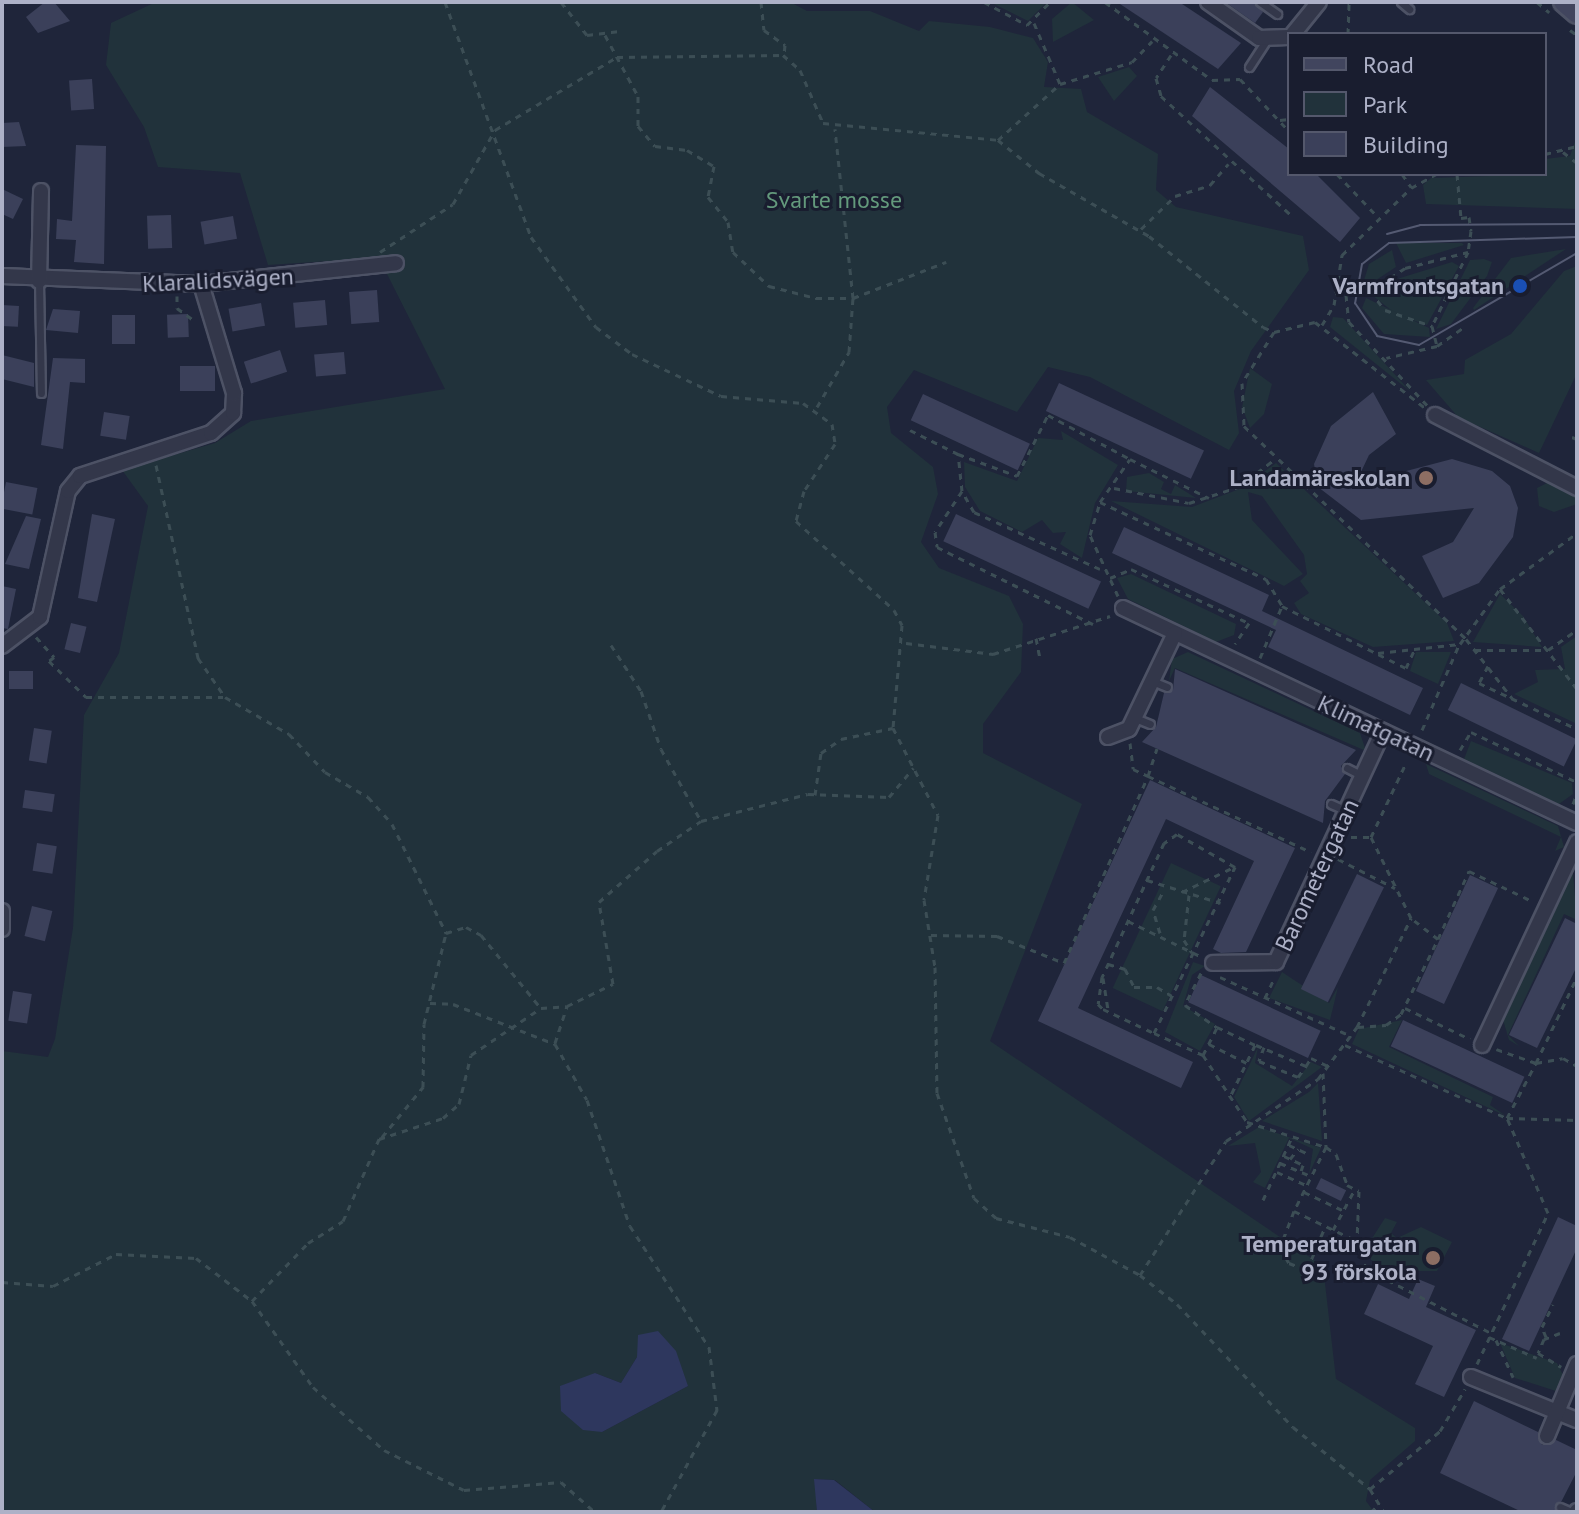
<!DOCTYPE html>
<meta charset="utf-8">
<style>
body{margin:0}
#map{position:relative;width:1579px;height:1514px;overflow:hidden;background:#1f253a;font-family:"PT Sans",sans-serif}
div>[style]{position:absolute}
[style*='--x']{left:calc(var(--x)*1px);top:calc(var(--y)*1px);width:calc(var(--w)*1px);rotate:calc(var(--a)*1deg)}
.green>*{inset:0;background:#21323b;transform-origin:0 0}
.water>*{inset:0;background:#2e375e}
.building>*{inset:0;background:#3b405a;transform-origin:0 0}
.path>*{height:3px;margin-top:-1.5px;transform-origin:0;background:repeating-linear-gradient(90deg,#3c4e55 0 6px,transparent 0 12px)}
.roads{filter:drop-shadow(2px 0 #4d5265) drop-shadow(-2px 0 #4d5265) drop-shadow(0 2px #4d5265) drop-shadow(0 -2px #4d5265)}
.lane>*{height:7px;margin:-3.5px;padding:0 3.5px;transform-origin:3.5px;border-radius:3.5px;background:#33374a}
.street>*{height:14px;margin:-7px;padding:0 7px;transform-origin:7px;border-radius:7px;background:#33374a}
.secondary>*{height:18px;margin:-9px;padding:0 9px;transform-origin:9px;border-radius:9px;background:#41455e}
.tram>*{height:2px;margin:-1px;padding:0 1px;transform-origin:1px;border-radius:1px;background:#545a72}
.dots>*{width:22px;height:22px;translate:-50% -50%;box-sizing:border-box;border:4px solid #191d2f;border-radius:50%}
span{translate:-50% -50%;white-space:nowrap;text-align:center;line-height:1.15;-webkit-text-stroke:6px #191d2f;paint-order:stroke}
.park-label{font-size:24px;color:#63997c}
.street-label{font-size:24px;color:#adb1c7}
.poi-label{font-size:24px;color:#adb1c7;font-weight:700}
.right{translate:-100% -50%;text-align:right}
.frame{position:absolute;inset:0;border:4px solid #adb1c7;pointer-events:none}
.legend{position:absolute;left:1287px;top:32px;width:260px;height:144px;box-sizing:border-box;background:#191d2f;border:2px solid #54586c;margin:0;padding:10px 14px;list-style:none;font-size:24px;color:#adb1c7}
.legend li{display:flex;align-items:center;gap:16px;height:40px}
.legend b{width:40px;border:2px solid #54586c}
</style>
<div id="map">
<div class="green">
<i style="clip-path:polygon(evenodd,156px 2px,790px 2px,807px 11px,870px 11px,919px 31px,929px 21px,990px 27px,1033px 38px,1048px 62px,1044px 87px,1081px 89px,1087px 112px,1158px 154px,1156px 190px,1176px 207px,1303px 236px,1309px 270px,1251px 351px,1234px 391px,1239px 433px,1229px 450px,1090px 377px,1048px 367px,1017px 412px,914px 370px,887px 407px,891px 433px,933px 467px,938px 494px,921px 542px,939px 568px,1009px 596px,1023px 624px,1021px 672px,983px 724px,983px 753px,1082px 804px,990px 1041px,1323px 1266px,1336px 1379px,1415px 1428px,1415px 1441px,1370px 1480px,1366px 1501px,1374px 1512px,875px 1512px,835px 1480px,815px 1479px,817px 1512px,2px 1512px,2px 1051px,48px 1057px,55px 1039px,73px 928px,84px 715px,119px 653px,148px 506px,122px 470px,215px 443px,251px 421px,445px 389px,384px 268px,361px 259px,268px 265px,240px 173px,158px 167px,144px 127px,106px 65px,111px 23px,156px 2px,637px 1357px,688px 1386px,602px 1432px,595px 1373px,621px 1383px,637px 1357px)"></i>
<i style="clip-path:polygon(990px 2px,1047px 2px,1028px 21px)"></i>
<i style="clip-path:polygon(1072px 2px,1094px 20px,1053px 42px,1052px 19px)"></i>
<i style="clip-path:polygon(1129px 67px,1137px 76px,1114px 101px,1098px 77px)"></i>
<i style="clip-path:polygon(1577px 136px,1577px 209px,1426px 204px,1423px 185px,1431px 178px,1545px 174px,1545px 159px,1570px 156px)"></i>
<i style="clip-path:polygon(1396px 243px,1462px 243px,1464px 245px,1406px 263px)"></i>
<i style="clip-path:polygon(1566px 249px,1474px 310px,1473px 308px,1511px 258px)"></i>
<i style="clip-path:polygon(1392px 250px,1396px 267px,1361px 290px,1369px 264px)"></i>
<i style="clip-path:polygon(1484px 259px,1492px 262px,1487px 276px,1451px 324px,1436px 329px,1470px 260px)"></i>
<i style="clip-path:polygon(1452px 262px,1459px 266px,1427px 325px,1397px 315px,1372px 295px,1400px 278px)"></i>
<i style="clip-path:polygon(1577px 266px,1577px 373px,1539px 453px,1458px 417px,1426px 380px,1464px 374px,1465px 360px,1511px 334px,1564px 271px)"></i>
<i style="clip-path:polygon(1366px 298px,1429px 328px,1430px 337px,1384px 334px,1362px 308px)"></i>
<i style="clip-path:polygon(1333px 317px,1343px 318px,1411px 392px,1330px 327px)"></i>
<i style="clip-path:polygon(1250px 368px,1272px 384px,1264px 414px,1250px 428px,1242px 407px)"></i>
<i style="clip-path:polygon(1061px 431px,1118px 465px,1095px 503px,1082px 558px,1060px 544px,1066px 532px,1053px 533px,1042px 520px,1022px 532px,980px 511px,965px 487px,964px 462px,1017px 481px,1038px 438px,1063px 440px)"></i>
<i style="clip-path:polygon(1276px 463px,1447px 623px,1454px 641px,1373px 647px,1301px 614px,1294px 603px,1309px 593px,1300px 581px,1307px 574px,1304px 555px,1262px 496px,1248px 492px,1252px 520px,1303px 574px,1284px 586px,1111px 501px,1192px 507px,1242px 488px)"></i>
<i style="clip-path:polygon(1149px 473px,1164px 482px,1161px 489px,1171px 494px,1175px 485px,1196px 498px,1126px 491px,1127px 477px)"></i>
<i style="clip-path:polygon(1551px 481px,1577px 493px,1577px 504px,1554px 512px,1539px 506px,1537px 488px)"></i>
<i style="clip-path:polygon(1131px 574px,1236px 624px,1234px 635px,1216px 642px,1128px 599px,1117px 578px)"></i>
<i style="clip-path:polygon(1500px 594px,1523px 616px,1542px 647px,1473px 642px)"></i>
<i style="clip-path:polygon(1577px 636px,1577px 724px,1514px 694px,1538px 682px,1535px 670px,1565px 669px,1561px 647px)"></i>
<i style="clip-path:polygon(1188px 652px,1360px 733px,1366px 751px,1175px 668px,1169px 681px,1172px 659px)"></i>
<i style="clip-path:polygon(1416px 652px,1451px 652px,1438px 684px,1410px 671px)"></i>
<i style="clip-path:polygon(1471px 741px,1572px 783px,1573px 794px,1559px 804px,1464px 759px)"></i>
<i style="clip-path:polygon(1426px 764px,1558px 826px,1564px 847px,1555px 851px,1561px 837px,1429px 774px)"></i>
<i style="left:1171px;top:863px;width:55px;height:138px;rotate:25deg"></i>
<i style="clip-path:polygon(1573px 873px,1577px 920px,1564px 914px,1508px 1035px,1519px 1046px,1509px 1040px,1501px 1013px)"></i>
<i style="clip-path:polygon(1193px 962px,1205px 966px,1192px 975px,1183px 1006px,1215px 1024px,1200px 1051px,1165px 1032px)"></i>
<i style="clip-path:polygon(1282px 972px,1329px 1003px,1338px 987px,1330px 1020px,1269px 998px)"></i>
<i style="clip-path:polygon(1402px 1020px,1389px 1047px,1493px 1097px,1490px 1105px,1506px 1116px,1352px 1044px,1359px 1029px)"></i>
<i style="clip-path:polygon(1258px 1047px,1255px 1063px,1292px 1086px,1311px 1062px,1322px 1067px,1249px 1121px,1234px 1097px)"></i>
<i style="clip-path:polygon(1318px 1083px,1322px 1141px,1262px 1121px,1309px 1092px)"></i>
<i style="clip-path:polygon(1259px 1127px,1321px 1148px,1309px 1174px,1313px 1149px,1289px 1138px,1265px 1188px,1253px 1182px,1261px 1172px,1255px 1143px,1228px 1146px)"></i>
<i style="clip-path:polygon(1385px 1218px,1397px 1222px,1391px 1233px,1397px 1238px,1421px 1227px,1452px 1242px,1437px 1271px,1416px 1271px,1411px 1281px,1371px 1260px,1369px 1243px)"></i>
<i style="clip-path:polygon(1500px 1343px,1557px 1363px,1565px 1379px,1559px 1392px,1515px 1378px)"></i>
</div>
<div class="water">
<i style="clip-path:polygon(658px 1331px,676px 1351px,688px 1386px,602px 1432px,583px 1430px,561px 1411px,560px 1386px,595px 1373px,621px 1383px,637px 1357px,638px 1335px)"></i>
<i style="clip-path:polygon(814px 1479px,834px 1480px,875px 1512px,817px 1512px)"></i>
</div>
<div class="building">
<i style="clip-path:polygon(45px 2px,54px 2px,70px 21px,38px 33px,26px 17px)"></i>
<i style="clip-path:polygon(1117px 2px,1179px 2px,1241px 43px,1218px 69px)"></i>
<i style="clip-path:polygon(1225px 2px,1254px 2px,1263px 12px,1255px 23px)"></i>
<i style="left:92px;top:79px;width:30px;height:23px;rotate:86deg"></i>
<i style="clip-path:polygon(1210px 87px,1289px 149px,1289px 174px,1316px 174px,1360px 218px,1340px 242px,1192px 116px)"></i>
<i style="clip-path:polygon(19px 122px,26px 146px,2px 147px,2px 123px)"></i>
<i style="clip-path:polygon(76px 145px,106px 146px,104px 264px,74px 262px,76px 240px,56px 239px,57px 219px,72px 221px)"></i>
<i style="clip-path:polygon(2px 189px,23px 199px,13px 219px,2px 214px)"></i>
<i style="left:171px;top:215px;width:33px;height:24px;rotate:88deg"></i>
<i style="left:233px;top:216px;width:23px;height:33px;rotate:80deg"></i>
<i style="left:377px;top:290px;width:32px;height:28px;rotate:86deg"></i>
<i style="left:325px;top:300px;width:25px;height:32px;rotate:85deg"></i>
<i style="left:261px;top:303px;width:23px;height:33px;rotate:80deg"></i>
<i style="left:2px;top:305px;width:17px;height:21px;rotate:3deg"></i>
<i style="clip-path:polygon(53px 309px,80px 311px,78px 333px,46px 330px)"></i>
<i style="left:188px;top:314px;width:23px;height:21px;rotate:88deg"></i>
<i style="left:112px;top:315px;width:23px;height:29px"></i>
<i style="left:280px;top:350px;width:23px;height:38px;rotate:72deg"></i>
<i style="left:344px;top:352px;width:22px;height:30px;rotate:85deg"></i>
<i style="clip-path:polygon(2px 355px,34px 363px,34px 387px,2px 379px)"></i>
<i style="clip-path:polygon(53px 358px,85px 359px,85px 383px,70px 382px,63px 449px,41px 445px)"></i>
<i style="left:180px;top:366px;width:35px;height:25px"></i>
<i style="left:1059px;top:383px;width:160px;height:31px;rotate:25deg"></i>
<i style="clip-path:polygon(1373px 392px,1396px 434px,1369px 455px,1360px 474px,1391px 475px,1452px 459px,1492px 471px,1510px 486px,1518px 508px,1513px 537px,1479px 583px,1443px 598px,1422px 556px,1453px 542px,1474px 508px,1361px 520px,1318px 487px,1314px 464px,1331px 426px)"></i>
<i style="left:923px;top:394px;width:118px;height:29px;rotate:25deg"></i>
<i style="left:104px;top:412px;width:26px;height:24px;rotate:9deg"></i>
<i style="left:6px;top:482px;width:32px;height:27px;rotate:11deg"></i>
<i style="clip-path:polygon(92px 514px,115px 519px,97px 602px,78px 598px)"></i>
<i style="left:956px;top:514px;width:160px;height:30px;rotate:25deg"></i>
<i style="clip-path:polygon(26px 516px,41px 519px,29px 569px,5px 564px)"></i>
<i style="clip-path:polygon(1124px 527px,1269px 595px,1262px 611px,1423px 688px,1410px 715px,1268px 647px,1276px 630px,1112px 553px)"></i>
<i style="clip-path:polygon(2px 586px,16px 589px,8px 629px,2px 628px)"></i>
<i style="left:71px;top:623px;width:16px;height:27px;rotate:14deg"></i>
<i style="clip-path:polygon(1175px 669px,1356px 750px,1341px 766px,1345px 774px,1325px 801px,1323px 823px,1142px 742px,1156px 727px,1164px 693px,1173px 690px)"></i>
<i style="left:9px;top:671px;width:24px;height:18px"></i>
<i style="left:1461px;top:683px;width:129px;height:30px;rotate:26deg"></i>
<i style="left:34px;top:728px;width:18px;height:33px;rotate:9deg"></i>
<i style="clip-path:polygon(1150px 780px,1295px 848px,1246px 952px,1221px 953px,1213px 949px,1254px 861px,1166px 819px,1160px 832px,1078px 1008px,1193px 1062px,1181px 1088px,1038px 1021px)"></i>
<i style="left:25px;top:790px;width:30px;height:18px;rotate:8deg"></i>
<i style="left:37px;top:843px;width:20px;height:28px;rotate:9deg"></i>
<i style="left:1357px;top:874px;width:30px;height:128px;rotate:26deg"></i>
<i style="left:1470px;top:875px;width:31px;height:128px;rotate:25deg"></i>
<i style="left:32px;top:906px;width:21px;height:31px;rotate:14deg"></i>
<i style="clip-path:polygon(1565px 918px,1577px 924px,1577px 966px,1537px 1048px,1509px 1035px)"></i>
<i style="left:1201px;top:975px;width:132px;height:30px;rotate:25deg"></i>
<i style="left:13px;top:991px;width:19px;height:30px;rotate:9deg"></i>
<i style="left:1403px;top:1020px;width:134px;height:29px;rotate:25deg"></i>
<i style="left:1321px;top:1178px;width:28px;height:12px;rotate:26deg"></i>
<i style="clip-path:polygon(1558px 1217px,1577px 1226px,1577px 1248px,1529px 1351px,1502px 1339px)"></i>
<i style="clip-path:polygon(1418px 1279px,1435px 1286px,1426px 1307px,1476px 1330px,1444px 1397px,1415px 1384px,1433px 1346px,1364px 1314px,1378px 1284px,1409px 1299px)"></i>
<i style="clip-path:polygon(1474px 1401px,1538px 1432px,1542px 1445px,1556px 1440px,1577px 1450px,1577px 1471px,1556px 1512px,1522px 1512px,1440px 1473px)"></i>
</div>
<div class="path">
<i style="--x:445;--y:2;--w:250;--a:69.9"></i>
<i style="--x:531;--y:237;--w:111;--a:54.2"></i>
<i style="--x:596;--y:327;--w:45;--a:36.9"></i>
<i style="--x:632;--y:354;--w:98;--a:25.3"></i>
<i style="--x:721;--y:396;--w:82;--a:4.9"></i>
<i style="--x:803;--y:403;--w:36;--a:36"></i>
<i style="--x:832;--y:424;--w:20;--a:81"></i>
<i style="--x:835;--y:444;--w:56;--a:123.4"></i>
<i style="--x:804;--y:491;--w:31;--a:105"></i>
<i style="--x:796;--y:521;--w:132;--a:42.2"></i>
<i style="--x:894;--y:610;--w:17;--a:62"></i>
<i style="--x:902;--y:625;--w:103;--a:95"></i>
<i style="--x:893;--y:728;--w:98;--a:62.7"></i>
<i style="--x:938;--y:815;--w:86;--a:99.4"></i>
<i style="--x:924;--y:900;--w:68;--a:80.7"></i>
<i style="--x:935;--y:967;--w:126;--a:89.1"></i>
<i style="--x:937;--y:1093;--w:111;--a:70.6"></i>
<i style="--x:974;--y:1198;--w:30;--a:42"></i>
<i style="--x:996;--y:1218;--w:76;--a:14.4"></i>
<i style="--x:1070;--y:1237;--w:80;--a:28.5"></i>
<i style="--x:1140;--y:1275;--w:47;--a:38.1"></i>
<i style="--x:1177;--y:1304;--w:169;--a:46.7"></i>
<i style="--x:1293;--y:1427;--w:99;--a:38.8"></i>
<i style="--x:1370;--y:1489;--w:27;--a:59"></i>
<i style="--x:561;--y:2;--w:42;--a:51.8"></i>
<i style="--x:587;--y:35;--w:35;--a:-7"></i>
<i style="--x:761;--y:2;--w:28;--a:84"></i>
<i style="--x:764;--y:30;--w:26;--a:36"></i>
<i style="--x:785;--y:45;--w:9;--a:96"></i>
<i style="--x:984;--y:2;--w:49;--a:28.1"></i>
<i style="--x:1027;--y:25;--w:33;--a:-45"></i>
<i style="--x:1105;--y:2;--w:132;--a:36.1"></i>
<i style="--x:1212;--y:80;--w:28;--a:-2"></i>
<i style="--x:1240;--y:79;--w:71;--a:46.7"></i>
<i style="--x:1537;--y:2;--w:16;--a:40"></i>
<i style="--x:1034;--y:23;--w:66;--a:66.9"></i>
<i style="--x:1060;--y:84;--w:75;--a:-17"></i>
<i style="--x:1132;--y:62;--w:29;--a:-46"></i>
<i style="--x:1570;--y:30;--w:9;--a:36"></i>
<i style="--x:1348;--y:34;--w:32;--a:-88"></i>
<i style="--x:605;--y:35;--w:69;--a:61.6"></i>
<i style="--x:638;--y:96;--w:30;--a:90"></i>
<i style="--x:638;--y:126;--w:26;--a:50"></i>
<i style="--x:655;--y:146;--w:32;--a:7"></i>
<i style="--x:687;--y:150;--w:31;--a:31"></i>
<i style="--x:714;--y:166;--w:32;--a:101"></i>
<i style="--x:708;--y:197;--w:32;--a:51"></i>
<i style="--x:728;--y:222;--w:30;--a:81"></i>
<i style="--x:733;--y:252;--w:50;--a:43.4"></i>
<i style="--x:769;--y:286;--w:49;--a:14.3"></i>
<i style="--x:816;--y:298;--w:37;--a:0"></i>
<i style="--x:853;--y:298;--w:100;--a:-21.2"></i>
<i style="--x:1171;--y:55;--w:27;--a:123"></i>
<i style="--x:1156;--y:78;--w:19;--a:74"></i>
<i style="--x:1161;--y:96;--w:175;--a:42.5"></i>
<i style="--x:1280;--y:120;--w:9;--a:-6"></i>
<i style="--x:998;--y:140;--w:84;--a:-42.1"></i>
<i style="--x:1563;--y:152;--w:18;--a:38"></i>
<i style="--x:1545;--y:154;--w:33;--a:-14"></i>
<i style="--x:1337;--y:174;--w:59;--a:46.4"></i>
<i style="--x:1402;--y:174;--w:16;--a:55"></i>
<i style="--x:1457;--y:174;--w:44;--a:84.8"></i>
<i style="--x:1461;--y:218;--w:8;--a:-7"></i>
<i style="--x:1469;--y:217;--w:14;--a:82"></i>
<i style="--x:1471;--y:231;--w:21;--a:98"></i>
<i style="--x:1141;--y:229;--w:47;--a:-44.1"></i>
<i style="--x:1175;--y:196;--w:37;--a:-17"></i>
<i style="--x:1210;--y:185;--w:28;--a:-49"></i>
<i style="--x:380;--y:252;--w:87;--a:-33.3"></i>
<i style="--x:453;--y:204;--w:85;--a:-60.4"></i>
<i style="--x:495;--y:130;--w:142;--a:-30.9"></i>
<i style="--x:617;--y:57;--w:166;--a:-0.7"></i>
<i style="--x:783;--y:55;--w:23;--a:41"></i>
<i style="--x:800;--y:70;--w:58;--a:66.5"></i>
<i style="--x:823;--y:123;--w:176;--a:5.5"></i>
<i style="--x:998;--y:140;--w:53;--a:38.8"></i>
<i style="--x:1039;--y:173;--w:127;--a:29.8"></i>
<i style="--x:1149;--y:236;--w:146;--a:38.6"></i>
<i style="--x:1263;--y:327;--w:12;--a:24"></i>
<i style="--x:1274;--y:332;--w:42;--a:-13.7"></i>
<i style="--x:1315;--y:322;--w:140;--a:38"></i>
<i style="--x:1370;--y:291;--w:24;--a:52"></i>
<i style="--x:1385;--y:310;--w:50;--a:18.8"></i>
<i style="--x:1335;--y:293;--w:11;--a:10"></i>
<i style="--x:1346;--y:295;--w:27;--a:84"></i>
<i style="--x:1349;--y:322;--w:114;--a:46.8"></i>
<i style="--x:1346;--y:295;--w:24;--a:-9"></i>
<i style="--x:1370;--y:291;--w:42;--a:-33.3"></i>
<i style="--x:1405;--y:268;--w:65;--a:-14.3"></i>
<i style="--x:1468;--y:252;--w:82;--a:115.9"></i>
<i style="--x:1432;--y:326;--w:21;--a:76"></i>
<i style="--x:1437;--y:346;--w:52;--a:166.8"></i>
<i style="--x:177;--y:296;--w:12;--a:90"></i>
<i style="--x:177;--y:308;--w:22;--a:36"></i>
<i style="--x:1322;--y:325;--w:23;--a:-59"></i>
<i style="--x:1334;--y:305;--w:51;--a:-80.9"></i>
<i style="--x:1342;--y:255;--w:96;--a:-44.2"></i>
<i style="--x:1411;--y:188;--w:29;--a:-29"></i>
<i style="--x:1274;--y:332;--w:60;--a:122.1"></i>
<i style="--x:1242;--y:383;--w:43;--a:87.3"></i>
<i style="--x:1244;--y:426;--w:308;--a:43.8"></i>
<i style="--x:1466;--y:639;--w:75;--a:52.1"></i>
<i style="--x:1437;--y:346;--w:32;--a:-35"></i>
<i style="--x:817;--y:407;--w:64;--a:-59.8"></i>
<i style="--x:849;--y:352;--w:54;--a:-85.8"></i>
<i style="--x:853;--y:298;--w:170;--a:-96.1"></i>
<i style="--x:910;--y:430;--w:54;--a:26.6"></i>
<i style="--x:1572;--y:437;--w:5;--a:22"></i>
<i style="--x:156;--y:465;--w:198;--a:77.7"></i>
<i style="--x:198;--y:658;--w:47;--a:55.3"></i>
<i style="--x:225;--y:697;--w:74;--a:30"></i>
<i style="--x:289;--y:734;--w:52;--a:46.5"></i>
<i style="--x:325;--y:772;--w:50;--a:30.2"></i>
<i style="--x:368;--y:797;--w:36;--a:48"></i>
<i style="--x:392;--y:824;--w:122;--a:63.6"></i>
<i style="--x:1114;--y:488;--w:76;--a:11.3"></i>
<i style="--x:1189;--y:503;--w:52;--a:-18.1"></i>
<i style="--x:1238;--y:487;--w:46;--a:-37.1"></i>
<i style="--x:962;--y:491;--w:49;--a:123.4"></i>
<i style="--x:935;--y:532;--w:15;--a:82"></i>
<i style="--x:937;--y:547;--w:174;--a:26.3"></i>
<i style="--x:1100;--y:502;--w:183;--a:24.9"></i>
<i style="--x:1266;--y:579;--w:31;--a:59"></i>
<i style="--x:1282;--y:606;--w:139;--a:26.6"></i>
<i style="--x:1406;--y:668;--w:21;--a:-65"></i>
<i style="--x:1100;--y:569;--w:138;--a:-155.7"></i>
<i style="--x:974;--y:512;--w:24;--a:-120"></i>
<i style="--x:962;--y:491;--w:37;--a:-96"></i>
<i style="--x:958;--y:454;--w:63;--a:20.4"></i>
<i style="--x:1017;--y:476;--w:68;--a:-63.1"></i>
<i style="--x:1048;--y:415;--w:93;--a:28.2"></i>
<i style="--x:1110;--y:578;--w:23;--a:-23"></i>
<i style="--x:1131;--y:569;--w:130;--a:24.6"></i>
<i style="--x:1249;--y:623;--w:25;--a:124"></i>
<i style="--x:1500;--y:589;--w:126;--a:52.4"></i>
<i style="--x:1118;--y:596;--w:67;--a:-114.7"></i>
<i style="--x:1090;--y:535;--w:34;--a:-73"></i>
<i style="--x:1100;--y:502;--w:52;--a:-55.1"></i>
<i style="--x:1130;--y:459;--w:88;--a:26.3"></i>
<i style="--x:36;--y:637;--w:27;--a:48"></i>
<i style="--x:54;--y:657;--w:6;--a:141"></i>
<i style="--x:49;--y:661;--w:52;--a:44.2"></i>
<i style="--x:86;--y:697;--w:137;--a:0"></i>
<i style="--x:1036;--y:638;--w:21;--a:79"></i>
<i style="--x:906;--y:643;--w:88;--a:7.2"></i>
<i style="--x:993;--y:654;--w:123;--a:-18"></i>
<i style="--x:611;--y:645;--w:55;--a:56.9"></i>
<i style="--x:641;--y:691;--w:61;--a:71"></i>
<i style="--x:661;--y:749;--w:82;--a:60.9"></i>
<i style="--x:1475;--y:650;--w:73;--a:0"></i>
<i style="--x:1548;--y:650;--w:35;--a:-35"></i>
<i style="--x:1378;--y:653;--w:82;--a:-6.3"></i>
<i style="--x:1460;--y:644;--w:68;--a:-54"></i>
<i style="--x:1500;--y:589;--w:95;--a:-36"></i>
<i style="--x:1260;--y:658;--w:56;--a:-67.1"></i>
<i style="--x:1488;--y:666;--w:19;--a:118"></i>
<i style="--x:1479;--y:683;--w:108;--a:25.1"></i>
<i style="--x:1422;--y:730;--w:93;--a:-66.5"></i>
<i style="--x:1130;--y:743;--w:26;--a:83"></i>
<i style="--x:1133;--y:769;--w:17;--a:25"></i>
<i style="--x:1148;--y:776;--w:29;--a:-72"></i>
<i style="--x:1460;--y:750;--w:21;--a:-59"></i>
<i style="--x:1471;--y:732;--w:117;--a:25.3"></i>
<i style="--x:815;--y:795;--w:42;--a:-81.9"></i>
<i style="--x:821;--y:753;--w:24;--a:-35"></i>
<i style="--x:841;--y:739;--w:53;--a:-11.9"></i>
<i style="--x:1573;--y:804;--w:12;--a:-70"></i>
<i style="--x:1351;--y:837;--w:20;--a:0"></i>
<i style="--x:1338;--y:859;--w:64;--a:27"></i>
<i style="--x:1147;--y:880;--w:77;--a:17.3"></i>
<i style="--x:1182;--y:892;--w:58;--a:-25.7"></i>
<i style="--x:1189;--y:895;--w:45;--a:96.3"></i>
<i style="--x:1184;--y:940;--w:15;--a:58"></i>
<i style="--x:1128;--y:921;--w:82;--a:25.9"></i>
<i style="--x:1160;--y:933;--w:24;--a:-107"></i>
<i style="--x:1153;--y:910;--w:23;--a:-61"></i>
<i style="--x:931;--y:935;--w:66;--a:0.9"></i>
<i style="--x:997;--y:936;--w:72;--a:21.9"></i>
<i style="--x:1064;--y:963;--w:205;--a:-65.8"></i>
<i style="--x:1148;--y:776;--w:180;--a:25"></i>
<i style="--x:1438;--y:939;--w:75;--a:-65.5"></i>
<i style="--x:1469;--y:871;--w:70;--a:25.5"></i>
<i style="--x:1108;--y:964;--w:18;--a:16"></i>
<i style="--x:1125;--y:969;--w:20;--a:63"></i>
<i style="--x:1134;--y:987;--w:23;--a:0"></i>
<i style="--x:1157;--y:987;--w:17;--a:31"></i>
<i style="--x:1201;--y:973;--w:36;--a:117"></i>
<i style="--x:1185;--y:1005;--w:39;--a:35"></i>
<i style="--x:1220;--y:977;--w:144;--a:24.2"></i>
<i style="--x:1103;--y:978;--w:33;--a:81"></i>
<i style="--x:1265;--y:998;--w:23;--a:-65"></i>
<i style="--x:430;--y:1003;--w:23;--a:2"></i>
<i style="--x:453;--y:1004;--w:110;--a:21.4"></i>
<i style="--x:555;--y:1044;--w:64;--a:60.3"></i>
<i style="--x:587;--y:1100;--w:133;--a:71.2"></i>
<i style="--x:630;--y:1226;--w:145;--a:56.9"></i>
<i style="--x:709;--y:1347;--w:64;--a:82.8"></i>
<i style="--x:717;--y:1410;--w:116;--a:118.8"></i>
<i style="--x:1405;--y:1008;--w:72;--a:25.5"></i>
<i style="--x:1358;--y:1027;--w:28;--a:-4"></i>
<i style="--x:1386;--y:1025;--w:19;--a:-36"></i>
<i style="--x:1401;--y:1014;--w:84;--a:-63.7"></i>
<i style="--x:1438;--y:939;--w:34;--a:-142"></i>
<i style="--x:1154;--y:1033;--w:185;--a:-64"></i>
<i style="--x:1235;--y:867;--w:67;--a:-150.4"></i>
<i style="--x:1177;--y:834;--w:16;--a:145"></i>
<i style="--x:1164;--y:843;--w:148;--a:114.8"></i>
<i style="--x:1102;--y:977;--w:27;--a:98"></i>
<i style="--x:1098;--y:1004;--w:7;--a:45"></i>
<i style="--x:1103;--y:1009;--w:56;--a:25.2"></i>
<i style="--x:1154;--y:1033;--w:54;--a:24.2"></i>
<i style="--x:1203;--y:1055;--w:80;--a:56.7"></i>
<i style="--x:1247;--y:1122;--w:83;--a:17.6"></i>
<i style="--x:1326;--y:1147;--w:72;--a:116.6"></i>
<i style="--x:1294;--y:1211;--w:70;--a:25.5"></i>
<i style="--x:555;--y:1043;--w:39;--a:-72"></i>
<i style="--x:1209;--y:1044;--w:42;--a:26.6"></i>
<i style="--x:1256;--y:1045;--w:54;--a:22.8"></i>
<i style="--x:1306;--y:1066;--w:9;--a:-58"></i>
<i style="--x:1311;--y:1058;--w:19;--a:25"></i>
<i style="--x:1345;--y:1045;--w:178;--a:24.3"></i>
<i style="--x:1507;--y:1118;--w:62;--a:-62.2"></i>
<i style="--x:1536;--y:1063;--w:42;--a:-160.7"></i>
<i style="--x:1264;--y:1047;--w:15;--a:110"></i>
<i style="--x:1259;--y:1061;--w:42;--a:22.3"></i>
<i style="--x:1298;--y:1077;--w:14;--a:-54"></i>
<i style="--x:1203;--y:1055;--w:31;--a:-63"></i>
<i style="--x:1217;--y:1027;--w:42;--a:25.3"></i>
<i style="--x:1255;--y:1045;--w:58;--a:115.7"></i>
<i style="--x:1536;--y:1063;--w:95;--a:-64.5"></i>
<i style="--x:1536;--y:1063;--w:27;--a:-10"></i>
<i style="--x:1563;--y:1058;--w:16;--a:30"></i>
<i style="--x:1323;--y:1073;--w:74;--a:87.7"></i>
<i style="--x:1326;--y:1147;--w:12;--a:35"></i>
<i style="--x:1336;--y:1154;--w:33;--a:70"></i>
<i style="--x:1347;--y:1185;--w:13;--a:27"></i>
<i style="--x:1359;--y:1191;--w:50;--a:92.3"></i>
<i style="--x:1357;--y:1241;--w:29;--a:72"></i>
<i style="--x:1366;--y:1269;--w:140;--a:27.1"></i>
<i style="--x:382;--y:1137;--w:65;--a:-50.6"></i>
<i style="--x:423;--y:1087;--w:63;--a:-89.1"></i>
<i style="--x:424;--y:1024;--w:94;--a:-76.4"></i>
<i style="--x:446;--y:933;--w:21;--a:-17"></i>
<i style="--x:466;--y:927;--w:17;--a:28"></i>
<i style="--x:481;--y:935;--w:93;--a:50.7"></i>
<i style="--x:1289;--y:1145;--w:23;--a:25"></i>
<i style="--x:1284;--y:1156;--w:21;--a:25"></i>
<i style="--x:1303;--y:1165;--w:6;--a:108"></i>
<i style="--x:1290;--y:1159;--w:13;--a:-51"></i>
<i style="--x:1280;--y:1163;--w:33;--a:23"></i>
<i style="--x:1277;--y:1172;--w:32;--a:24"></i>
<i style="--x:1304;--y:1192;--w:42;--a:25.3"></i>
<i style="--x:1263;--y:1200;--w:67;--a:-65.3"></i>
<i style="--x:1294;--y:1211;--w:39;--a:111"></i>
<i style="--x:1280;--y:1247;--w:18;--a:61"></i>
<i style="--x:1289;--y:1263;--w:19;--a:21"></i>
<i style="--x:1307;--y:1270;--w:47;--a:-67.3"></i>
<i style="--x:1333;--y:1230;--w:47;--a:-61.8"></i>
<i style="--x:1140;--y:1275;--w:159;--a:-57.3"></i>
<i style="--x:1226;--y:1141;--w:111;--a:-34"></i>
<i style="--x:1318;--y:1079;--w:65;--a:-53.1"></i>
<i style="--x:1357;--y:1027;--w:122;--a:-63.6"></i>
<i style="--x:1411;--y:918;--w:90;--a:-116.3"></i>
<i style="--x:1371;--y:837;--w:82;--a:-64.7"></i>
<i style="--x:2;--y:1282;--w:51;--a:4.5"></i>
<i style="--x:53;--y:1286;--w:71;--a:-26.9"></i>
<i style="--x:116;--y:1254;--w:80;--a:2.9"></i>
<i style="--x:196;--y:1258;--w:71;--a:37.5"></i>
<i style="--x:252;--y:1301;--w:105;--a:54.7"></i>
<i style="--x:313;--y:1387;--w:95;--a:41.6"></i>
<i style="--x:384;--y:1450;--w:89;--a:26.6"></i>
<i style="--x:464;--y:1490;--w:97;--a:-4.7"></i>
<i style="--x:561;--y:1482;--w:45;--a:41.4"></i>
<i style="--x:252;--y:1301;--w:81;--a:-46"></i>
<i style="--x:308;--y:1243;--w:41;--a:-32.2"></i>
<i style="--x:343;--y:1221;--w:90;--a:-66.3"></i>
<i style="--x:379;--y:1139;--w:67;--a:-18.2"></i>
<i style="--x:443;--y:1118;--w:21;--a:-41"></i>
<i style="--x:459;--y:1104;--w:50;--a:-76.2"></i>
<i style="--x:471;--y:1055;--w:84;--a:-33.9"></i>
<i style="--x:541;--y:1008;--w:26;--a:-4"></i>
<i style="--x:567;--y:1006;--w:51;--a:-25.6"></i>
<i style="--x:613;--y:984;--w:83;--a:-99.7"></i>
<i style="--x:599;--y:902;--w:77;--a:-41.3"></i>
<i style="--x:657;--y:851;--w:53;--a:-34.3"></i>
<i style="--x:701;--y:821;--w:110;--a:-14.2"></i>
<i style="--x:808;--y:794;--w:81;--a:2.1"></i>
<i style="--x:889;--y:797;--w:38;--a:-50"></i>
<i style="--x:1560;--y:1333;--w:17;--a:159"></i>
<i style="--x:1544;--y:1339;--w:15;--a:113"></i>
<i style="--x:1538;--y:1353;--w:27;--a:31"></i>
<i style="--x:1489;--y:1337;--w:52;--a:23.6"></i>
<i style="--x:1546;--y:1337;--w:11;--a:-112"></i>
<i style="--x:1542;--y:1327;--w:25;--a:-64"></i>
<i style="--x:1496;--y:1340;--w:41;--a:65.3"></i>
<i style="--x:1477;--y:1364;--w:167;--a:-64.8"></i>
<i style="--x:1548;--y:1213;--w:103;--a:-113.3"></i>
<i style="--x:1507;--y:1118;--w:70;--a:1.6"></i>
<i style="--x:1370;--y:1489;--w:91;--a:-39.6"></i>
<i style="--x:1440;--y:1431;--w:49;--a:-59.2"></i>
<i style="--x:1371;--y:1512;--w:11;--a:-45"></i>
</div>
<div class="roads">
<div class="lane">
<i style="--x:1260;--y:2;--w:21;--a:35"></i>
<i style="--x:1401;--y:2;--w:11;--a:41"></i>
<i style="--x:1249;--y:67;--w:31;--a:-57"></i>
<i style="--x:39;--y:281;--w:112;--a:89"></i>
<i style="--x:1152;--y:681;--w:16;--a:22"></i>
<i style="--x:1135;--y:718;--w:16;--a:22"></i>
<i style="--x:1347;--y:768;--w:18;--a:27"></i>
<i style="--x:1331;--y:804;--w:17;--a:24"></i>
<i style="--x:1560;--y:1507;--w:12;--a:24"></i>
</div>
<div class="street">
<i style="--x:1208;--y:2;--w:62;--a:35.2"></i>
<i style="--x:1259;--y:38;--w:30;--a:-2"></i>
<i style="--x:1293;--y:34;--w:41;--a:-50.9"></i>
<i style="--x:2;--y:276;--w:199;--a:2.3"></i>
<i style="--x:201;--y:284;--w:196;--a:-6.1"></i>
<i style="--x:39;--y:281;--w:90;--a:-88.7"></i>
<i style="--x:1435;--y:415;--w:160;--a:27.2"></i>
<i style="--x:1123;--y:608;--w:502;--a:25.34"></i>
<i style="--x:2;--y:646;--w:48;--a:-37.3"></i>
<i style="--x:40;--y:617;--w:129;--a:-77.5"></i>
<i style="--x:68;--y:491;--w:19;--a:-51"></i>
<i style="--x:80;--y:476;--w:138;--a:-18.2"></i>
<i style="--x:211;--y:433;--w:30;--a:-42"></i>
<i style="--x:233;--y:413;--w:20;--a:-87"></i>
<i style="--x:234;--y:393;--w:114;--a:-106.8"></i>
<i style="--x:1108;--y:737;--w:22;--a:-21"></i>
<i style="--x:1129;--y:729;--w:106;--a:-64.4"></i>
<i style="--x:2;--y:911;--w:18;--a:90"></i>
<i style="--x:1213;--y:963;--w:63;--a:-0.9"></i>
<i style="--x:1276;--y:962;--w:254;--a:-65.1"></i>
<i style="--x:1482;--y:1045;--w:224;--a:-64.9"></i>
<i style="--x:1471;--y:1377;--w:114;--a:22.1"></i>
<i style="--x:1547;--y:1436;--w:78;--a:-67.4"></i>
<i style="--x:1577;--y:1512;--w:1;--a:-90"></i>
</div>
<div class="secondary">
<i style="--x:1563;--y:2;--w:18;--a:41"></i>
</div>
</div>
<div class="tram">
<i style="--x:1387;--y:234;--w:34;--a:-15"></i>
<i style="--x:1420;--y:225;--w:157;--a:-0.4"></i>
<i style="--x:1577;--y:237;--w:188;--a:178.2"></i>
<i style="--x:1389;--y:243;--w:34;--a:142"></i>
<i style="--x:1362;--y:264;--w:40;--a:100"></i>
<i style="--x:1355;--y:303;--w:40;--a:56"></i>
<i style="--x:1377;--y:336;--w:43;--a:12.1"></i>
<i style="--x:1419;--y:345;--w:183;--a:-30.2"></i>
</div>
<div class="dots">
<i style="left:1520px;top:286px;background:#1a4fb4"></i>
<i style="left:1426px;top:478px;background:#8d6e63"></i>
<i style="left:1433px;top:1258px;background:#8d6e63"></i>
</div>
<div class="park-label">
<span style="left:834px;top:200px">Svarte mosse</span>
</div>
<div class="street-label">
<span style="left:218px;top:280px;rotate:-3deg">Klaralidsvägen</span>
<span style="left:1376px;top:728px;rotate:25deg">Klimatgatan</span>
<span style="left:1317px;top:875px;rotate:-65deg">Barometergatan</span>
</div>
<div class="poi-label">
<span class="right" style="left:1504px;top:286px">Varmfrontsgatan</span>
<span class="right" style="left:1410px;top:478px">Landamäreskolan</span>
<span class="right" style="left:1417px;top:1258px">Temperaturgatan<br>93 förskola</span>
</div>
<div class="frame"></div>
<ul class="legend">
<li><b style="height:10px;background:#41455e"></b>Road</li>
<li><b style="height:22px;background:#21323b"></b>Park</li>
<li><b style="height:22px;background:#3b405a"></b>Building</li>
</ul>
</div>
